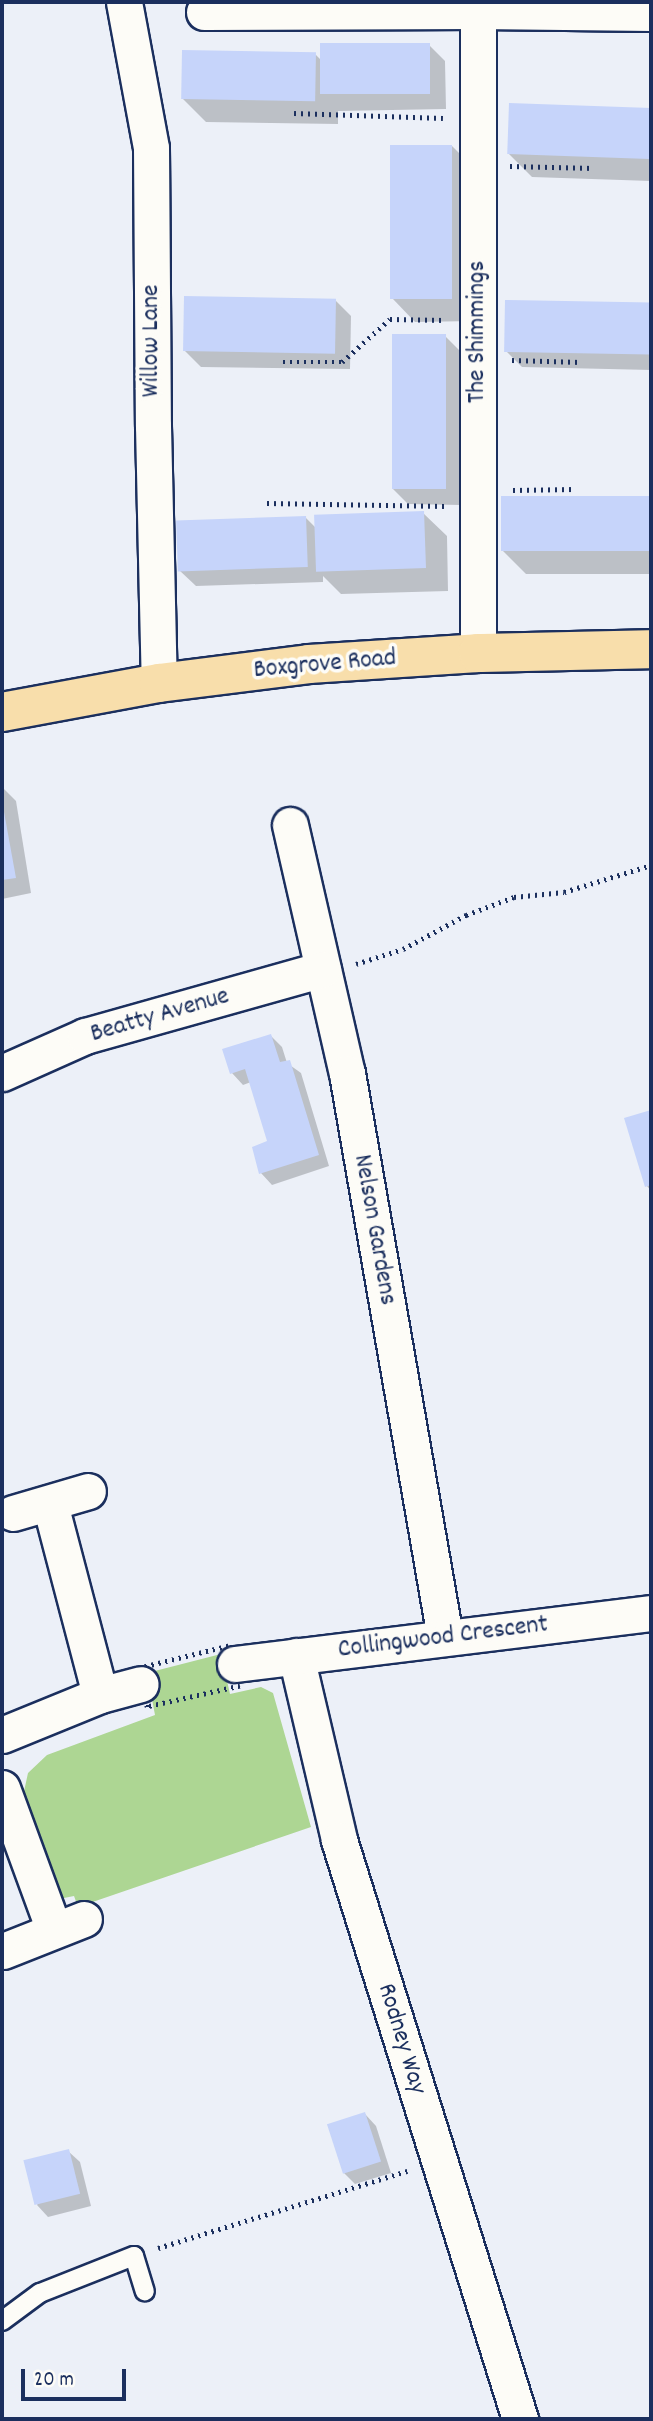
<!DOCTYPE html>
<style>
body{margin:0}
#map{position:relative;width:653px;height:2421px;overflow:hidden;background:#ecf0f8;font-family:Dekko,sans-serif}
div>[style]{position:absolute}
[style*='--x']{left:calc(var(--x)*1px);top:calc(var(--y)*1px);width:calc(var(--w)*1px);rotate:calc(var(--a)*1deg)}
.green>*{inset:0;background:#add693}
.shadow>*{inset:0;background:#0003}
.building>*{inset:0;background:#c6d4fa;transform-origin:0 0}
.path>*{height:4.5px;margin-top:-2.25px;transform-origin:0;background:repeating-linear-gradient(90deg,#1b2f5e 0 2px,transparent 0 7px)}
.roads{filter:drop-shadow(2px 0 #1b2f5e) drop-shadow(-2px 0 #1b2f5e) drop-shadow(0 2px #1b2f5e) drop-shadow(0 -2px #1b2f5e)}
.service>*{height:18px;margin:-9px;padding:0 9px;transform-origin:9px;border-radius:9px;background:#fdfcf7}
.minor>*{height:35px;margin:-17.5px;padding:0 17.5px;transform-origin:17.5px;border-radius:17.5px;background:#fdfcf7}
.primary>*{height:38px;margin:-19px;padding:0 19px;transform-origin:19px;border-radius:19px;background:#f8deab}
span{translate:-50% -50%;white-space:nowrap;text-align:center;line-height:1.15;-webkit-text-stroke:7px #fdfcf7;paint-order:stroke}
.street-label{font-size:26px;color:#1b2f5e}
.frame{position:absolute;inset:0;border:4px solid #1b2f5e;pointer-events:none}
.scale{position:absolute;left:21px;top:2369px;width:105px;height:32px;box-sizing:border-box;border:4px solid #1b2f5e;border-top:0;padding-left:9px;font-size:21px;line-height:24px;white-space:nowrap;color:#1b2f5e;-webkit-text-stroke:5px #fdfcf7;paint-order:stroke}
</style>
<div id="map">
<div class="green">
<i style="clip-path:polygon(221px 1654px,230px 1694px,261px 1687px,273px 1693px,311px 1827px,78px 1907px,74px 1896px,59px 1899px,23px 1796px,28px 1773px,47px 1755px,155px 1715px,147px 1673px)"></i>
</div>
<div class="shadow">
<i style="clip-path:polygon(429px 45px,445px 61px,446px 109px,338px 111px,338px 124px,206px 122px,182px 98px,316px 55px,322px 61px)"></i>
<i style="clip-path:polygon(510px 105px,651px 110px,651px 181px,532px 177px,508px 153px)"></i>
<i style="clip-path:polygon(452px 146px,475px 169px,475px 321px,415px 322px,392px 298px)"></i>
<i style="clip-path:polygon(335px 300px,351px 316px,350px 369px,201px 367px,185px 351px)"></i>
<i style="clip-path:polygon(507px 302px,651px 304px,651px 370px,522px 367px,506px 351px)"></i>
<i style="clip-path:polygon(445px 336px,461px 352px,460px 505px,408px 504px,392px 488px)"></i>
<i style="clip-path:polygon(503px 497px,651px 497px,651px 574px,526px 574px,503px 551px)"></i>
<i style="clip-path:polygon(423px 513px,447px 536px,448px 591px,341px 594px,323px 576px,323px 582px,196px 586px,179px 570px,305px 517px,316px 528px)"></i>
<i style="clip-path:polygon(2px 787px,16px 801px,31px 893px,2px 899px)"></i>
<i style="clip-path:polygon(271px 1036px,282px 1047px,287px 1063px,301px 1073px,329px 1166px,272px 1185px,261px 1173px,269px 1142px,251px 1082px,243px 1085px,232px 1073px)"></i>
<i style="clip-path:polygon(651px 1111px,651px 1191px,647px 1186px,626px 1119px)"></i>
<i style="clip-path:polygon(365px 2114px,376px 2126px,391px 2173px,355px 2184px,344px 2173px)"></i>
<i style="clip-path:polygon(68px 2151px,80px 2162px,91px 2206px,48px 2217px,37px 2205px)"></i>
</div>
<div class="building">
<i style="left:430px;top:43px;width:51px;height:110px;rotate:90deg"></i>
<i style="left:182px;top:50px;width:134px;height:49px;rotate:1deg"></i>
<i style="left:509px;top:103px;width:142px;height:51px;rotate:2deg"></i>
<i style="left:390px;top:145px;width:62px;height:154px"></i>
<i style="left:184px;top:296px;width:152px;height:55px;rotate:1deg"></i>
<i style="left:505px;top:300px;width:146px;height:52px;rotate:1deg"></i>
<i style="left:392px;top:334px;width:54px;height:155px"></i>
<i style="left:501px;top:496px;width:150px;height:55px"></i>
<i style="left:424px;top:511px;width:57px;height:110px;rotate:88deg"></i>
<i style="left:306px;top:516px;width:51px;height:130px;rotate:88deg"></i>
<i style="clip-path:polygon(2px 801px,16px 878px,2px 880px)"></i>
<i style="clip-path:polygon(271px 1034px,280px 1062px,290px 1060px,319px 1155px,259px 1174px,252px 1147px,267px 1141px,245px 1069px,230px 1074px,222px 1049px)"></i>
<i style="clip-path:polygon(651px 1110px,651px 1185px,645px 1187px,624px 1118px)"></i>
<i style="left:365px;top:2112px;width:52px;height:40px;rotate:72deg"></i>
<i style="left:69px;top:2149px;width:46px;height:47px;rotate:76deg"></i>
</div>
<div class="path">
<i style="--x:294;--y:113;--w:149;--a:1.9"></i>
<i style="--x:510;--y:166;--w:84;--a:1.4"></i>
<i style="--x:512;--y:360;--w:69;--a:1.7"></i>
<i style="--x:283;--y:362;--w:59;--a:0"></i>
<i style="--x:342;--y:362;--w:64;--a:-41.9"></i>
<i style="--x:390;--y:319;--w:55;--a:1"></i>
<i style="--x:513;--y:490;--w:62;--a:-0.9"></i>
<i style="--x:267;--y:503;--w:178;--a:1"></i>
<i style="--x:356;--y:964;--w:49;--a:-17.7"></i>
<i style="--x:403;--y:949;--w:72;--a:-28.4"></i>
<i style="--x:466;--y:915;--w:51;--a:-20.6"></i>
<i style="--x:514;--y:897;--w:50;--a:-5.7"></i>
<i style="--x:564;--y:892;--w:91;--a:-17.2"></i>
<i style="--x:231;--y:1645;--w:42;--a:77.6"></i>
<i style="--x:240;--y:1686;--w:95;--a:167.3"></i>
<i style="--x:147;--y:1707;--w:40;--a:-103"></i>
<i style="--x:138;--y:1668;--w:96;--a:-13.9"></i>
<i style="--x:158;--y:2248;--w:261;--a:-17.2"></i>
</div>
<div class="roads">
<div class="service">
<i style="--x:2;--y:2321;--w:47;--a:-36.4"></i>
<i style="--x:40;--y:2293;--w:101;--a:-21.5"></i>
<i style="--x:134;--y:2256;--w:37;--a:73"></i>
</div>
<div class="minor">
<i style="--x:124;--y:2;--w:148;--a:79.5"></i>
<i style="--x:151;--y:148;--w:278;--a:89.6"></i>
<i style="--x:153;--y:426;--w:257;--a:88.7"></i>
<i style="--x:478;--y:11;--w:173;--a:0.7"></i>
<i style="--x:204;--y:12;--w:274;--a:-0.2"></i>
<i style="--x:478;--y:11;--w:642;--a:90"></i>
<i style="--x:290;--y:825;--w:254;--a:77.1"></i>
<i style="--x:347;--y:1073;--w:572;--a:80.14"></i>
<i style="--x:2;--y:1073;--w:91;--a:-24"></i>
<i style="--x:85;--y:1036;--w:247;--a:-15.7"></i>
<i style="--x:50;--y:1504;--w:197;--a:75.3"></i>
<i style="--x:13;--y:1513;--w:78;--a:-16.3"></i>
<i style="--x:296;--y:1656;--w:189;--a:76.8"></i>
<i style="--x:339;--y:1840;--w:607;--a:72.64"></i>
<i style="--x:235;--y:1664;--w:419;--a:-7"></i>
<i style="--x:2;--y:1735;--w:106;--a:-22.2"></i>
<i style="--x:100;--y:1695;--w:42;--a:-15"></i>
<i style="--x:2;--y:1788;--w:151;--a:69.9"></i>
<i style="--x:3;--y:1951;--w:87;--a:-21.6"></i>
</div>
<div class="primary">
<i style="--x:2;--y:712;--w:160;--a:-10.5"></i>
<i style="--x:159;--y:683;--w:151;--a:-7.2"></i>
<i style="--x:309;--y:664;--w:169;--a:-3.7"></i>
<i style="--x:478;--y:653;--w:173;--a:-1.3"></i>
</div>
</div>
<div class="street-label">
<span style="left:478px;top:332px;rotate:-90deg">The Shimmings</span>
<span style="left:152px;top:341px;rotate:-90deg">Willow Lane</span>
<span style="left:325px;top:665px;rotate:-5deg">Boxgrove Road</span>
<span style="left:160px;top:1016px;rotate:-16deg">Beatty Avenue</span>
<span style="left:374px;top:1230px;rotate:80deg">Nelson Gardens</span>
<span style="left:443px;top:1638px;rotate:-7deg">Collingwood Crescent</span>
<span style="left:401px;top:2039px;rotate:73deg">Rodney Way</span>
</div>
<div class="frame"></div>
<div class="scale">20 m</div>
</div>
